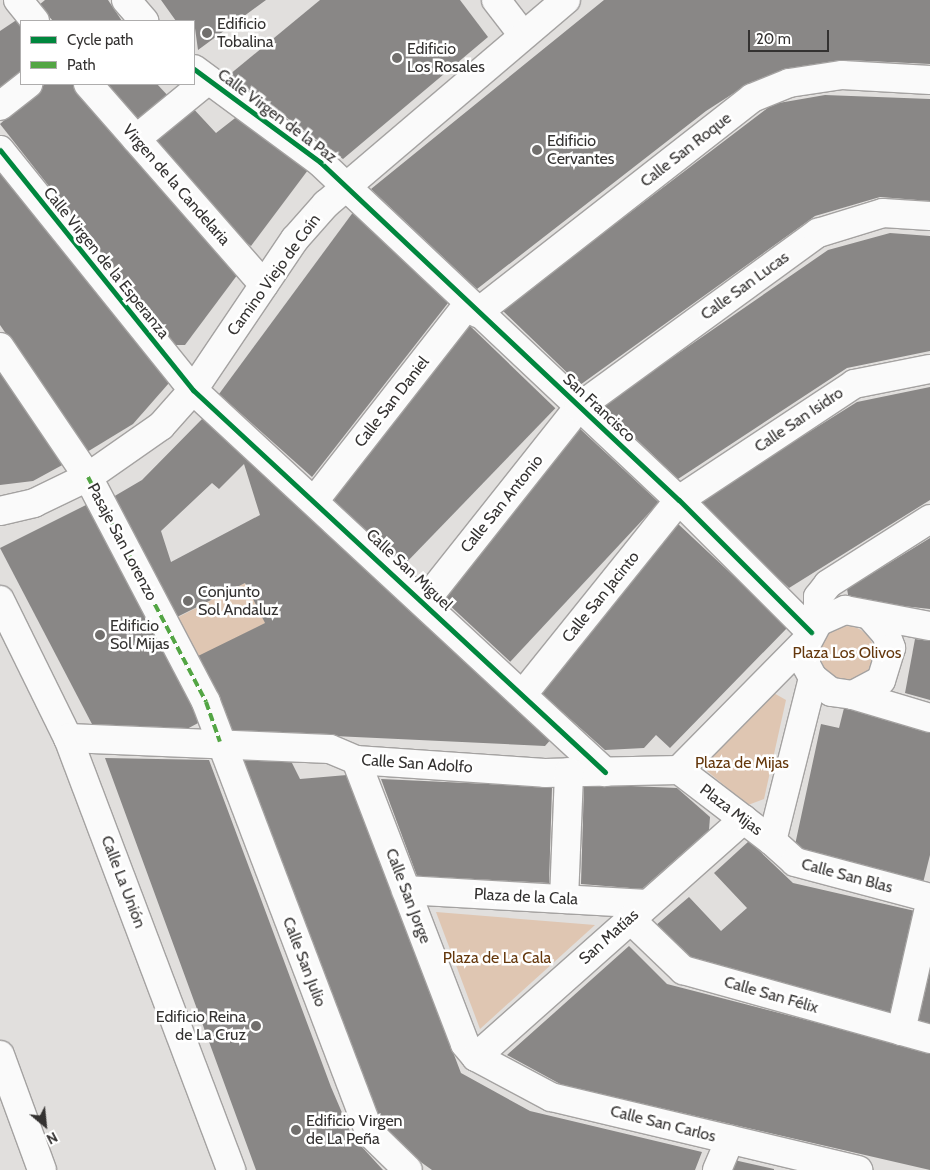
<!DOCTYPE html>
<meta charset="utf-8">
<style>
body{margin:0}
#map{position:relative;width:930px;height:1170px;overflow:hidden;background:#e1dfdd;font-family:Cabin,sans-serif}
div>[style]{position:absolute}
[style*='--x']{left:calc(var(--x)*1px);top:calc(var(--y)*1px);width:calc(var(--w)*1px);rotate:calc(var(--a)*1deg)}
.green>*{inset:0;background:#dfc6b2;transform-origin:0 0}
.round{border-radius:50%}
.building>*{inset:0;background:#898786;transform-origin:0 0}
.roads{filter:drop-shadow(1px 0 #a4a2a1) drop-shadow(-1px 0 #a4a2a1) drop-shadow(0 1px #a4a2a1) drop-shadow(0 -1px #a4a2a1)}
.minor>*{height:28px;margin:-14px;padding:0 14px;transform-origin:14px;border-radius:14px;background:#fafafa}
.quiet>*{height:4px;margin-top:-2px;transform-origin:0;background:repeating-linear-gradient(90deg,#53a544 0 8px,transparent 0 12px)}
.cycleway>*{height:5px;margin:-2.5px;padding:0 2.5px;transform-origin:2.5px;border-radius:2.5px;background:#00873e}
.dots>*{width:14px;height:14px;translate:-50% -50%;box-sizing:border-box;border:2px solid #fff;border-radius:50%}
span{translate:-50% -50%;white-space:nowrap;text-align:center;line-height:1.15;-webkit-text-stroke:5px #fff;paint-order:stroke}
.poi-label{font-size:16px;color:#343231}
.left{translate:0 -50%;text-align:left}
.right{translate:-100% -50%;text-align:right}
.street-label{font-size:16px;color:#343231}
.park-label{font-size:16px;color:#65380d}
.legend{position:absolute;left:20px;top:20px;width:175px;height:65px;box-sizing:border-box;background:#fff;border:1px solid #aeadad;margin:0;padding:6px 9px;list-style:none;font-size:15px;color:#343231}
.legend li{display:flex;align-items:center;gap:10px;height:25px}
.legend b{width:25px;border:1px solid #aeadad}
.north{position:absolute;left:20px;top:1100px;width:50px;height:50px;-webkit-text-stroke:4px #fff;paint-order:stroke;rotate:152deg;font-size:14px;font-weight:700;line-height:20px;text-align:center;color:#343231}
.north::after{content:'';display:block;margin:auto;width:18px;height:22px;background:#343231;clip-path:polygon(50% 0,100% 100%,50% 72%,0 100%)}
.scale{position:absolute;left:748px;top:30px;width:81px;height:22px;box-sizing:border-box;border:2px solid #343231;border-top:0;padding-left:6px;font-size:15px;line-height:18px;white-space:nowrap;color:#343231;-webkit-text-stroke:4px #fff;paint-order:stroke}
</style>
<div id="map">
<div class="green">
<i style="left:245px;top:583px;width:45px;height:78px;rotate:63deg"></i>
<i class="round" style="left:820px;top:626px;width:54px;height:54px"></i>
<i style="clip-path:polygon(772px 692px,786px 700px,764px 799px,748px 805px,707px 771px,709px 755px)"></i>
<i style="clip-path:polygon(436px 912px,595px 925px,480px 1029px)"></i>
</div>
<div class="building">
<i style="clip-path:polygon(45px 0,108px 0,122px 21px,53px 21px,39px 5px)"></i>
<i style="clip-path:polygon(161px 0,266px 0,198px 50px,194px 21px,176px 21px)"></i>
<i style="clip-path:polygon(320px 0,460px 0,488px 37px,343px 159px,229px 75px)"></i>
<i style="clip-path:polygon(604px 0,930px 0,930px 64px,846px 60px,751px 82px,706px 111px,477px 289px,371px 189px)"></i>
<i style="clip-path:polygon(21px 17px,21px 76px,0 93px,0 31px)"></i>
<i style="clip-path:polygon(45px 84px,75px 84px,238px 274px,185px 345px,174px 345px,0 124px)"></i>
<i style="clip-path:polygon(106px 84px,157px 84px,170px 98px,139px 123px)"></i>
<i style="clip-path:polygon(825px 95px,930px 99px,930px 201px,880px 197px,815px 216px,580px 385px,502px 310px,773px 104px)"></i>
<i style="clip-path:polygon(190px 105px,216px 133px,239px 115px,311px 166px,251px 246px,219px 222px,147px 139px)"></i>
<i style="clip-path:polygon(0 173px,169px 383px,133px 424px,87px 452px,0 325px)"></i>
<i style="clip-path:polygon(354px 211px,448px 303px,312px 477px,219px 394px)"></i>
<i style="clip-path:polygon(890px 233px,930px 236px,930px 351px,847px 368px,678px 479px,602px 406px,828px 250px)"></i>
<i style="left:469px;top:325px;width:120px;height:220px;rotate:44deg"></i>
<i style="clip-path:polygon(0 366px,66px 463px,33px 481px,0 485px)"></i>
<i style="clip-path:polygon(930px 387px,930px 500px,789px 588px,696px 503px,857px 402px)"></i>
<i style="clip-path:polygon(evenodd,204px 417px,553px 737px,545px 746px,227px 731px,196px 657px,265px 623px,245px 583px,175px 618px,113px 497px,142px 480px,204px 417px,244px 464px,260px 515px,171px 562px,161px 531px,212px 483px,219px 489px,244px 464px)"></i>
<i style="left:577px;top:426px;width:112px;height:218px;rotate:43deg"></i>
<i style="clip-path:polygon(88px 504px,200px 722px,185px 730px,93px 726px,0 548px)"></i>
<i style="clip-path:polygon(676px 522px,788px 627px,670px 748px,656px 735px,644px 748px,605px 750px,539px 691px)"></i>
<i style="clip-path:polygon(930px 538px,930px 609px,849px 600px,847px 589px)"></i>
<i style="clip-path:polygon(915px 639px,930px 641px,930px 700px,905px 693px)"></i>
<i style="clip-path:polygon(844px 708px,930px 730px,930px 855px,922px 887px,804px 858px,795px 845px,821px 724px,839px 728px)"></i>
<i style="clip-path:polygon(105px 758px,209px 760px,331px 1087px,352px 1136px,383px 1170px,256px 1170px)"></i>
<i style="clip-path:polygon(243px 759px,291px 761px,300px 779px,347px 775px,461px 1073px,530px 1111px,702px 1152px,695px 1170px,432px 1170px,394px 1143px,379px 1120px)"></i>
<i style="clip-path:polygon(381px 779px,552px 787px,549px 883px,417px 876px)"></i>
<i style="clip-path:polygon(584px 784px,677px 788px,710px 817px,709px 830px,642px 889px,581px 884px)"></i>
<i style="clip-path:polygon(749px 841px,793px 883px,915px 911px,890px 1016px,690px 960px,655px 926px,689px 897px,721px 931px,747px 908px,714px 873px)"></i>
<i style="clip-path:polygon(629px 946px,667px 984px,930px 1052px,930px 1170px,562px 1085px,507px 1055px)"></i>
<i style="clip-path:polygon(929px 967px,930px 967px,930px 1027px,916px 1024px)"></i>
<i style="clip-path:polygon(734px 1160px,774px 1169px,774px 1170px,729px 1170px)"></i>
</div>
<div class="roads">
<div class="minor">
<i style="--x:18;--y:0;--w:27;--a:51"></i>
<i style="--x:126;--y:0;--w:28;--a:49"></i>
<i style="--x:496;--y:0;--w:44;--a:52.4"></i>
<i style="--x:194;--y:69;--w:157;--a:36.4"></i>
<i style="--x:320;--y:162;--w:493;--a:43.3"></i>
<i style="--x:679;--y:500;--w:187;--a:45"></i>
<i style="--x:88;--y:84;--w:267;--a:48.8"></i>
<i style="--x:0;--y:106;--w:36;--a:-38"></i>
<i style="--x:136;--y:139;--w:93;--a:-39.3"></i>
<i style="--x:0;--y:150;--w:308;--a:51.2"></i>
<i style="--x:193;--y:390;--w:562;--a:42.84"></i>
<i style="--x:477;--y:313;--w:349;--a:-38"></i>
<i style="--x:752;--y:98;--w:40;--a:-22"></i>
<i style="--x:789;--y:83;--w:54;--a:-8.6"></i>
<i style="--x:842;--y:75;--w:88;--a:3.3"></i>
<i style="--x:0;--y:347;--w:157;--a:55.9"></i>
<i style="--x:88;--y:477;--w:254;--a:62.3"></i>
<i style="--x:206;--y:702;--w:460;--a:69.2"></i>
<i style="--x:369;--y:1132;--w:54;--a:44.3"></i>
<i style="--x:315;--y:500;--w:249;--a:-52"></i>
<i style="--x:0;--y:511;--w:35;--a:-13"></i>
<i style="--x:34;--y:503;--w:60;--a:-25.7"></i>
<i style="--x:88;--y:477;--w:89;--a:-34.9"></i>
<i style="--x:161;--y:426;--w:48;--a:-48.4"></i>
<i style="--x:193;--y:390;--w:182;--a:-56"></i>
<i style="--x:295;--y:239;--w:47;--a:-48.5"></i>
<i style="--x:326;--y:204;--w:315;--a:-40.4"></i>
<i style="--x:0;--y:600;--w:154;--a:63.8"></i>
<i style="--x:68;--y:738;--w:462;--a:69.3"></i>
<i style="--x:425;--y:601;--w:248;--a:-51.6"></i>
<i style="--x:579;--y:407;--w:296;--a:-36.1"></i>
<i style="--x:818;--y:233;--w:68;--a:-17.1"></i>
<i style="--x:883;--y:213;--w:47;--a:3.7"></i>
<i style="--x:872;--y:618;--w:21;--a:49"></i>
<i style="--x:886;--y:634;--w:15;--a:70"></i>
<i style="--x:891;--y:648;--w:34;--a:107"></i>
<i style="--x:881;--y:680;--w:32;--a:152"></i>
<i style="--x:853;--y:695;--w:22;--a:-172"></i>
<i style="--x:831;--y:692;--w:23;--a:-142"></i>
<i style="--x:813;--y:678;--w:15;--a:-118"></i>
<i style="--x:806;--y:665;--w:20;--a:-90"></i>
<i style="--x:806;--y:645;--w:26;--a:-62"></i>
<i style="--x:818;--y:622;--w:30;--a:-24"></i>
<i style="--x:845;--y:610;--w:86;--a:10.7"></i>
<i style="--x:818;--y:622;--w:25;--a:-90"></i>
<i style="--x:818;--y:597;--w:16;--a:-52"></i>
<i style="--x:828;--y:584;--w:121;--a:-32.5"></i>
<i style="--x:808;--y:639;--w:184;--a:134.6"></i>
<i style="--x:679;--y:770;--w:117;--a:37.4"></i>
<i style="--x:772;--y:841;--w:168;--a:-75.9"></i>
<i style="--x:523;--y:694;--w:249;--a:-51.2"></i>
<i style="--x:679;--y:500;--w:210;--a:-33.5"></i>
<i style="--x:854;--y:384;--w:77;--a:-11.2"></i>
<i style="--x:853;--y:695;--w:80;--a:16.6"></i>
<i style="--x:68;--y:738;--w:262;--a:2.4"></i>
<i style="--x:330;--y:749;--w:28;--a:23"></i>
<i style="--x:356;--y:760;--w:189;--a:3.9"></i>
<i style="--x:545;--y:773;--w:134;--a:-1.3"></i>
<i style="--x:356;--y:760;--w:304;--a:69"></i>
<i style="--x:465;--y:1044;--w:17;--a:50"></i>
<i style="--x:476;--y:1057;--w:85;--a:28.1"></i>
<i style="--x:551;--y:1097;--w:316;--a:13.4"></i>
<i style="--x:772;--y:841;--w:31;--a:42"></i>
<i style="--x:795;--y:862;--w:140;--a:14.9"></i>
<i style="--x:406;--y:890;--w:240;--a:3.3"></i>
<i style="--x:564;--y:899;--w:127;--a:-87.7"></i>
<i style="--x:630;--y:919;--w:74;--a:43.9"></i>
<i style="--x:683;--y:970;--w:256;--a:15.6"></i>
<i style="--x:901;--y:1031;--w:131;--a:-77.2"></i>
<i style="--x:0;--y:1055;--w:122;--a:69.9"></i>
<i style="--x:476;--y:1057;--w:358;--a:-41.6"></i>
<i style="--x:717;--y:1170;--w:33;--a:-67"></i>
</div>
</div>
<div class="quiet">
<i style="--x:88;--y:477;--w:254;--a:62.3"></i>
<i style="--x:206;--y:702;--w:42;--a:70.7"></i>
</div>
<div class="cycleway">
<i style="--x:194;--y:69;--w:157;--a:36.4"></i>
<i style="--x:320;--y:162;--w:493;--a:43.3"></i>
<i style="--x:679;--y:500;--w:187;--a:45"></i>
<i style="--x:0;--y:150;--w:308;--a:51.2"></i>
<i style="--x:193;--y:390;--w:562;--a:42.84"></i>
</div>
<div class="dots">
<i style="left:207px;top:33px;background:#716f6d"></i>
<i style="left:397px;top:58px;background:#716f6d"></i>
<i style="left:537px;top:150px;background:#716f6d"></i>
<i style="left:188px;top:601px;background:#716f6d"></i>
<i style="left:100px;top:635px;background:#716f6d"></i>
<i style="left:256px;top:1026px;background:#716f6d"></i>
<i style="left:296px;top:1130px;background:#716f6d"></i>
</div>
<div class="poi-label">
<span class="left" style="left:217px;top:33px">Edificio<br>Tobalina</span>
<span class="left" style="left:407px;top:58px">Edificio<br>Los Rosales</span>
<span class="left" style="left:547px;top:150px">Edificio<br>Cervantes</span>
<span class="left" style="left:198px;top:601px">Conjunto<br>Sol Andaluz</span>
<span class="left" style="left:110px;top:635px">Edificio<br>Sol Mijas</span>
<span class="right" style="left:246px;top:1026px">Edificio Reina<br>de La Cruz</span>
<span class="left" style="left:306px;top:1130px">Edificio Virgen<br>de La Peña</span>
</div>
<div class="street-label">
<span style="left:277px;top:116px;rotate:37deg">Calle Virgen de la Paz</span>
<span style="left:686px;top:150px;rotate:-38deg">Calle San Roque</span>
<span style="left:176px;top:185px;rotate:49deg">Virgen de la Candelaria</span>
<span style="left:106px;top:263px;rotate:51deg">Calle Virgen de la Esperanza</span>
<span style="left:274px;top:275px;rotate:-54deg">Camino Viejo de Coín</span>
<span style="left:745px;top:286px;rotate:-36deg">Calle San Lucas</span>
<span style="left:392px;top:402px;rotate:-52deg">Calle San Daniel</span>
<span style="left:599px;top:408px;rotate:43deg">San Francisco</span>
<span style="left:799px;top:420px;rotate:-34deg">Calle San Isidro</span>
<span style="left:502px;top:504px;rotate:-51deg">Calle San Antonio</span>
<span style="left:122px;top:542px;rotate:62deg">Pasaje San Lorenzo</span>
<span style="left:409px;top:570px;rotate:43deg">Calle San Miguel</span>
<span style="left:601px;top:597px;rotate:-51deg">Calle San Jacinto</span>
<span style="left:417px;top:764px;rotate:4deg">Calle San Adolfo</span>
<span style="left:731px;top:810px;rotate:37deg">Plaza Mijas</span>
<span style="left:847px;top:876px;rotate:15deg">Calle San Blas</span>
<span style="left:123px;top:882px;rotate:69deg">Calle La Unión</span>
<span style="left:408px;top:896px;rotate:69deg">Calle San Jorge</span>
<span style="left:526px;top:897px;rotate:3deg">Plaza de la Cala</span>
<span style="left:609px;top:937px;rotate:-42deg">San Matías</span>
<span style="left:304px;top:962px;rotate:69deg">Calle San Julio</span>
<span style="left:771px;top:995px;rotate:16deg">Calle San Félix</span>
<span style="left:663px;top:1124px;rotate:14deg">Calle San Carlos</span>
</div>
<div class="park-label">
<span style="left:847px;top:653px">Plaza Los Olivos</span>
<span style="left:742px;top:763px">Plaza de Mijas</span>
<span style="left:497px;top:958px">Plaza de La Cala</span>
</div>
<ul class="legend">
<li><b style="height:6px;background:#00873e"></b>Cycle path</li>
<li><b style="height:6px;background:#53a544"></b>Path</li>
</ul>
<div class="north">N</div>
<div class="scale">20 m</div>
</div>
